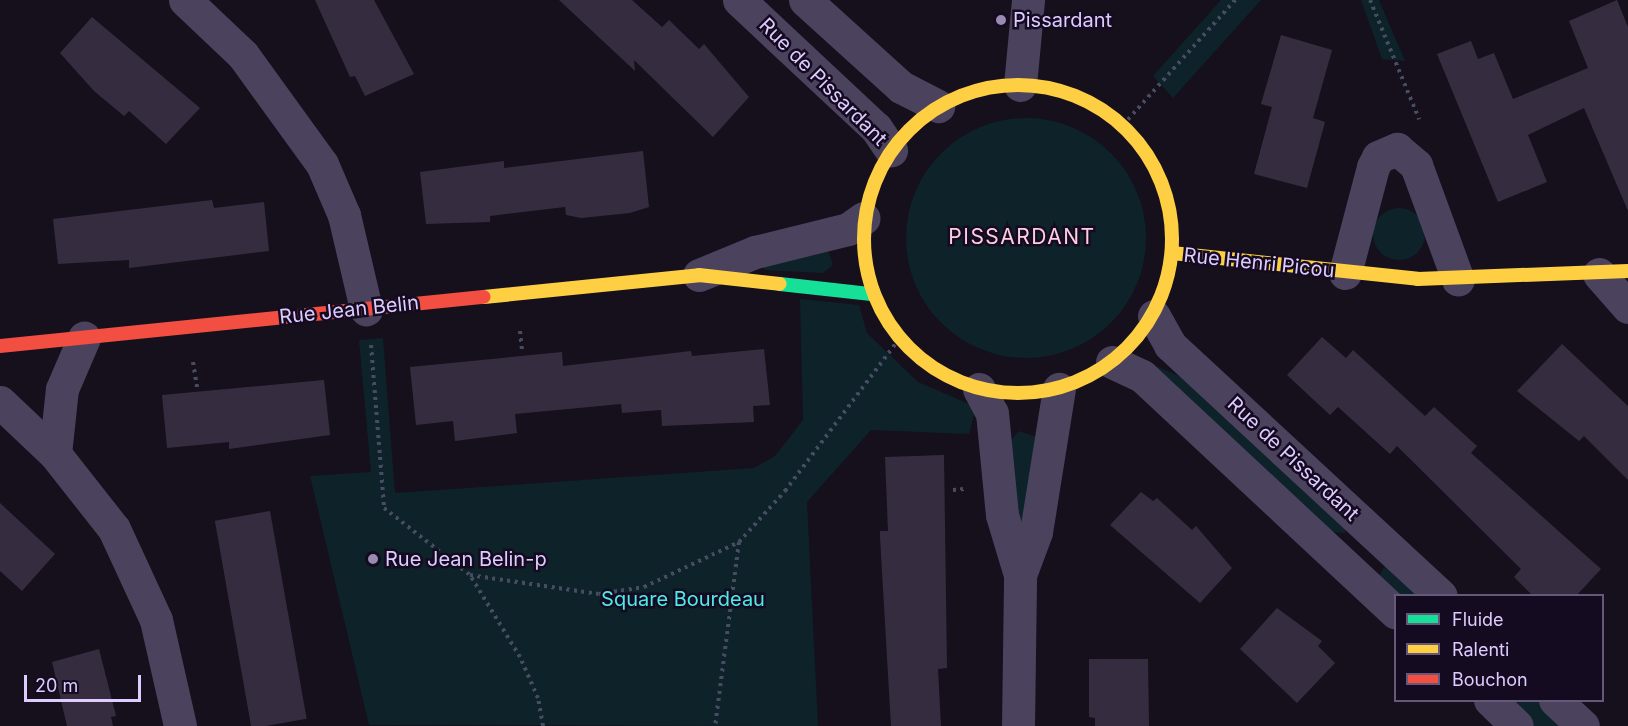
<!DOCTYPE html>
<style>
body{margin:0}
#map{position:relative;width:1628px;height:726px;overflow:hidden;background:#15101c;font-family:Inter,sans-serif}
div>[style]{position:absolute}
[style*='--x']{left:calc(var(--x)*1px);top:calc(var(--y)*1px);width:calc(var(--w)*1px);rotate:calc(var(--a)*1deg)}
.green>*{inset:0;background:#0e222a}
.round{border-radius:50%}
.building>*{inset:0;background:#352d3f;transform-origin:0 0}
.path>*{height:4px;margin-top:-2px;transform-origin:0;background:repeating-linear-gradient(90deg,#464d61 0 3px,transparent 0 7.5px)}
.street>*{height:33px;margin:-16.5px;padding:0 16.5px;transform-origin:16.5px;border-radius:16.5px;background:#4b435e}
.fast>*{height:14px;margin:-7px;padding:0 7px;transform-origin:7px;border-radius:7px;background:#16e098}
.slow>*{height:14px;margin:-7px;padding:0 7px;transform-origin:7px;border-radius:7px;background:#ffcf43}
.slow>.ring{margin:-7px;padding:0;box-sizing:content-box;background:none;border:14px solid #ffcf43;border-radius:50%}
.jam>*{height:14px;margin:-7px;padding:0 7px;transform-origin:7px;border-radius:7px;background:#f24e42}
.dots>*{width:16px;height:16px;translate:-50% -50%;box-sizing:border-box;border:3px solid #140b21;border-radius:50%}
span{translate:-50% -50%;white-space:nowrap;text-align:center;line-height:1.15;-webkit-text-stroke:5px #140b21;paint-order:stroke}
.poi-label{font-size:20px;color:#decbff}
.left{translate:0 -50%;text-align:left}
.street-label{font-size:20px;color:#decbff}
.park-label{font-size:20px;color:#4ceae9}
.neighbourhood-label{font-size:21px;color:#ffcde0;letter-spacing:1.5px}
.legend{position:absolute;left:1394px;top:594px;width:210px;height:108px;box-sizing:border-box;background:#140b21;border:2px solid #65587a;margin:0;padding:8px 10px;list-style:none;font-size:18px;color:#decbff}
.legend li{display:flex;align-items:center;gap:12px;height:30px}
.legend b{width:30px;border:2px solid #65587a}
.scale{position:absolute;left:24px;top:675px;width:117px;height:27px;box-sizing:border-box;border:3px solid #decbff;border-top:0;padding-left:8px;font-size:18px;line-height:21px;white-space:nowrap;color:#decbff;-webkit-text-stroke:4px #140b21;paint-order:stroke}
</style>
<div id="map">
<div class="green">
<i style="clip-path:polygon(1221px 0,1261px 0,1173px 98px,1153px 76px)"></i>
<i style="clip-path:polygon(1361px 0,1379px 0,1405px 61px,1382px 59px)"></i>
<i class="round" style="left:906px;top:118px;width:240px;height:240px"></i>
<i class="round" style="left:1373px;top:208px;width:52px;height:52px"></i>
<i style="clip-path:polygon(828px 250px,833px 265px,823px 273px,764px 270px,763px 263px)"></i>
<i style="clip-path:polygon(800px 299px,859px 305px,867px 333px,918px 382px,976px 407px,969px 434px,871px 430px,807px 502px,818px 726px,369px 725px,310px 476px,371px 472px,359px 340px,383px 338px,395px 493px,754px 468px,775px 456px,803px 420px)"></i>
<i style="clip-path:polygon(1154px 365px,1197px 384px,1348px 529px,1345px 533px,1329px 532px,1149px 369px)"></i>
<i style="clip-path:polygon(1019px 431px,1036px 437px,1028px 530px,1019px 530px,1010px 442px)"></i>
<i style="clip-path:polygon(1384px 567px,1390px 567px,1424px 595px,1396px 596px,1379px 576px)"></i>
<i style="clip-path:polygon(1507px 701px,1538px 701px,1565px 726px,1534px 726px)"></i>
</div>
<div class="building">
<i style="clip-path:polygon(315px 0,374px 0,414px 74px,365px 96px,355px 76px,350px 77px)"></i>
<i style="clip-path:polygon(559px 0,632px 0,662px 27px,669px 20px,699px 49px,704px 44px,749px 97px,713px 137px,634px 60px,635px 71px)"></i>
<i style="clip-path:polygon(1617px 0,1628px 27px,1628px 211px,1584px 108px,1528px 135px,1547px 182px,1498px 202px,1437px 54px,1471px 41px,1478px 59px,1494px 53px,1513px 99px,1588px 68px,1569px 21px)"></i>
<i style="clip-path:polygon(92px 17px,200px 108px,166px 144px,129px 111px,124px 116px,94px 91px,60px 53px)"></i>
<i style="clip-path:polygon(1281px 35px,1332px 50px,1313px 118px,1325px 122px,1307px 188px,1254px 174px,1272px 107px,1261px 104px)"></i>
<i style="clip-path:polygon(643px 151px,649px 207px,630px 213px,581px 218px,566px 215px,565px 207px,490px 216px,490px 222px,426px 224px,420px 172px,504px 161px,504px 168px)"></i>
<i style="clip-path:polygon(212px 200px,214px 208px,264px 202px,269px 251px,129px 268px,129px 260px,58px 264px,53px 219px)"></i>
<i style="clip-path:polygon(1322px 337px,1346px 358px,1353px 350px,1425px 416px,1434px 407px,1477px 446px,1471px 453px,1601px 569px,1576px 596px,1533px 596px,1514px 577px,1521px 569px,1397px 446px,1390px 454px,1338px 407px,1330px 415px,1287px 375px)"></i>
<i style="clip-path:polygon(1562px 344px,1628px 406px,1628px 480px,1584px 436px,1579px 441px,1517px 391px)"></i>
<i style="clip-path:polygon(764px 349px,770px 405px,753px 406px,754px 422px,662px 426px,661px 410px,622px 413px,621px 404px,515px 414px,517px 433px,455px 441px,453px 421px,416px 425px,410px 367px,562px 352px,563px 366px,691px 351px,692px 356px)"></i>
<i style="clip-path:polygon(324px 380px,330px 435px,229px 449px,229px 442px,167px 448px,162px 395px)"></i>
<i style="clip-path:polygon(944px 455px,947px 668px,938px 669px,941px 726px,891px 726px,880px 537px,880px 531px,888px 531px,885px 457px)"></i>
<i style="clip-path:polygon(1141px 492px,1153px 501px,1157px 498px,1192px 530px,1196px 526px,1232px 568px,1200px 603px,1110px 525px)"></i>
<i style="clip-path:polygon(0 503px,55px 554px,22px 591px,0 571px)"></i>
<i style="left:270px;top:511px;width:211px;height:56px;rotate:80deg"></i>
<i style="clip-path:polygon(1277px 608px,1322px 641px,1318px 646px,1335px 663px,1297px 703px,1240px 649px)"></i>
<i style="clip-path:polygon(99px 649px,116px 716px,111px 717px,113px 726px,67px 726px,52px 662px)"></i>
<i style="clip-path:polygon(1089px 659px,1148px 659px,1149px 726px,1095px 726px,1095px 718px,1089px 717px)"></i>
</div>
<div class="path">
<i style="--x:1370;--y:0;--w:129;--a:67.6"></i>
<i style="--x:1123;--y:125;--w:168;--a:-48.1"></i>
<i style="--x:520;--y:331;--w:20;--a:84"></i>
<i style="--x:371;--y:345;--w:164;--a:85.4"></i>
<i style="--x:384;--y:508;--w:109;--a:37.9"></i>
<i style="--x:193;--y:362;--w:26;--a:81"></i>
<i style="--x:953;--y:490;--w:11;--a:-5"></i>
<i style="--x:739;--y:542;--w:69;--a:-48"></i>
<i style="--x:785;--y:491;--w:190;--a:-53.1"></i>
<i style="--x:543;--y:726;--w:28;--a:-100"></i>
<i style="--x:538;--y:698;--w:45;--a:-113.7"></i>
<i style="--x:520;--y:657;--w:96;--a:-121.4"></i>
<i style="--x:470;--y:575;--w:130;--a:8.4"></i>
<i style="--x:599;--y:594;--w:46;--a:-8.8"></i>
<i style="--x:644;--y:587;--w:105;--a:-25.3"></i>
<i style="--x:739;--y:542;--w:186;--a:97.4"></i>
</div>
<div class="street">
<i style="--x:185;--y:0;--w:80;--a:43.5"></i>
<i style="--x:243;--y:55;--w:135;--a:54.1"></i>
<i style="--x:322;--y:164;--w:56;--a:66.7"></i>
<i style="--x:344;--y:215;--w:97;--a:76.8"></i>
<i style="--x:739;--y:0;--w:187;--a:43.1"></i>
<i style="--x:876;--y:128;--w:27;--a:56"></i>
<i style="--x:805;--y:0;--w:130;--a:42.2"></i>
<i style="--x:901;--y:87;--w:42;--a:27.2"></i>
<i style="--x:1020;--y:85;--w:85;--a:-84.6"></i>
<i style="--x:1345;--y:273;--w:110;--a:-75.2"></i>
<i style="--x:1373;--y:167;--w:11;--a:-63"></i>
<i style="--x:1378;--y:157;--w:21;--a:-23"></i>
<i style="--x:1397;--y:149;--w:25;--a:40"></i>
<i style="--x:1416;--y:165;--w:122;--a:69.9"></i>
<i style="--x:1599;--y:274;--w:44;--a:48.7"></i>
<i style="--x:699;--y:275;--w:61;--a:-22.3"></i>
<i style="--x:755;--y:252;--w:96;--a:-13.9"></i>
<i style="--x:848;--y:229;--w:19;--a:-35"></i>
<i style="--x:1154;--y:316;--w:33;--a:61"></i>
<i style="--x:1170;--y:345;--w:369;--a:42.8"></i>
<i style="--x:1112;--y:362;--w:33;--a:25"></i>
<i style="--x:1142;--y:376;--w:347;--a:43"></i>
<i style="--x:979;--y:389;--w:27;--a:62"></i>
<i style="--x:992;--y:413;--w:102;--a:84.4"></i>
<i style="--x:1002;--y:515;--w:63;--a:73.3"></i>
<i style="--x:0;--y:402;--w:76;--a:43.4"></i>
<i style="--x:55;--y:454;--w:95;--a:51.8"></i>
<i style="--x:114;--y:529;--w:100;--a:65.2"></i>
<i style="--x:156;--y:620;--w:109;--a:77.2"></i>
<i style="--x:55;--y:454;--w:65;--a:-83.9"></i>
<i style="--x:62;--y:389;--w:56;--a:-66.7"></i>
<i style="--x:1490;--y:700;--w:37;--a:44"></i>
<i style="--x:1555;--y:700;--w:38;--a:43"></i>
<i style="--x:1018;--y:726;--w:151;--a:-89.2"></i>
<i style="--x:1020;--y:575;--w:46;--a:-69.6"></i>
<i style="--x:1036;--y:532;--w:145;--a:-80.9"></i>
</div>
<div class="fast">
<i style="--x:780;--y:284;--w:92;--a:6.3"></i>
</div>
<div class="slow">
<i class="ring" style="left:864px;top:85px;width:294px;height:294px"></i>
<i style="--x:1172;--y:253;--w:247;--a:6"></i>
<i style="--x:1418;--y:279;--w:210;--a:-2.2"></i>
<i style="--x:484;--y:297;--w:216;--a:-5.8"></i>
<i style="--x:699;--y:275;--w:81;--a:6.3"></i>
</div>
<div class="jam">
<i style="--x:0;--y:346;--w:486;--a:-5.8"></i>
</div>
<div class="dots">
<i style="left:1001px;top:20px;background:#988ab0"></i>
<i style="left:373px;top:559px;background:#988ab0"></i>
</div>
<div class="poi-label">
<span class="left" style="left:1013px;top:20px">Pissardant</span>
<span class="left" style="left:385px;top:559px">Rue Jean Belin-p</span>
</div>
<div class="street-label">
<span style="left:823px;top:82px;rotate:45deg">Rue de Pissardant</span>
<span style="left:1259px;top:263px;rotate:6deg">Rue Henri Picou</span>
<span style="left:349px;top:310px;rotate:-6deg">Rue Jean Belin</span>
<span style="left:1293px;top:459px;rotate:43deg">Rue de Pissardant</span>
</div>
<div class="park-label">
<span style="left:683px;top:599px">Square Bourdeau</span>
</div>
<div class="neighbourhood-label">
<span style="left:1022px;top:237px">PISSARDANT</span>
</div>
<ul class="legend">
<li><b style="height:8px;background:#16e098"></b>Fluide</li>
<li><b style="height:8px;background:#ffcf43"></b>Ralenti</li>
<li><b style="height:8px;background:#f24e42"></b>Bouchon</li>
</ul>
<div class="scale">20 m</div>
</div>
